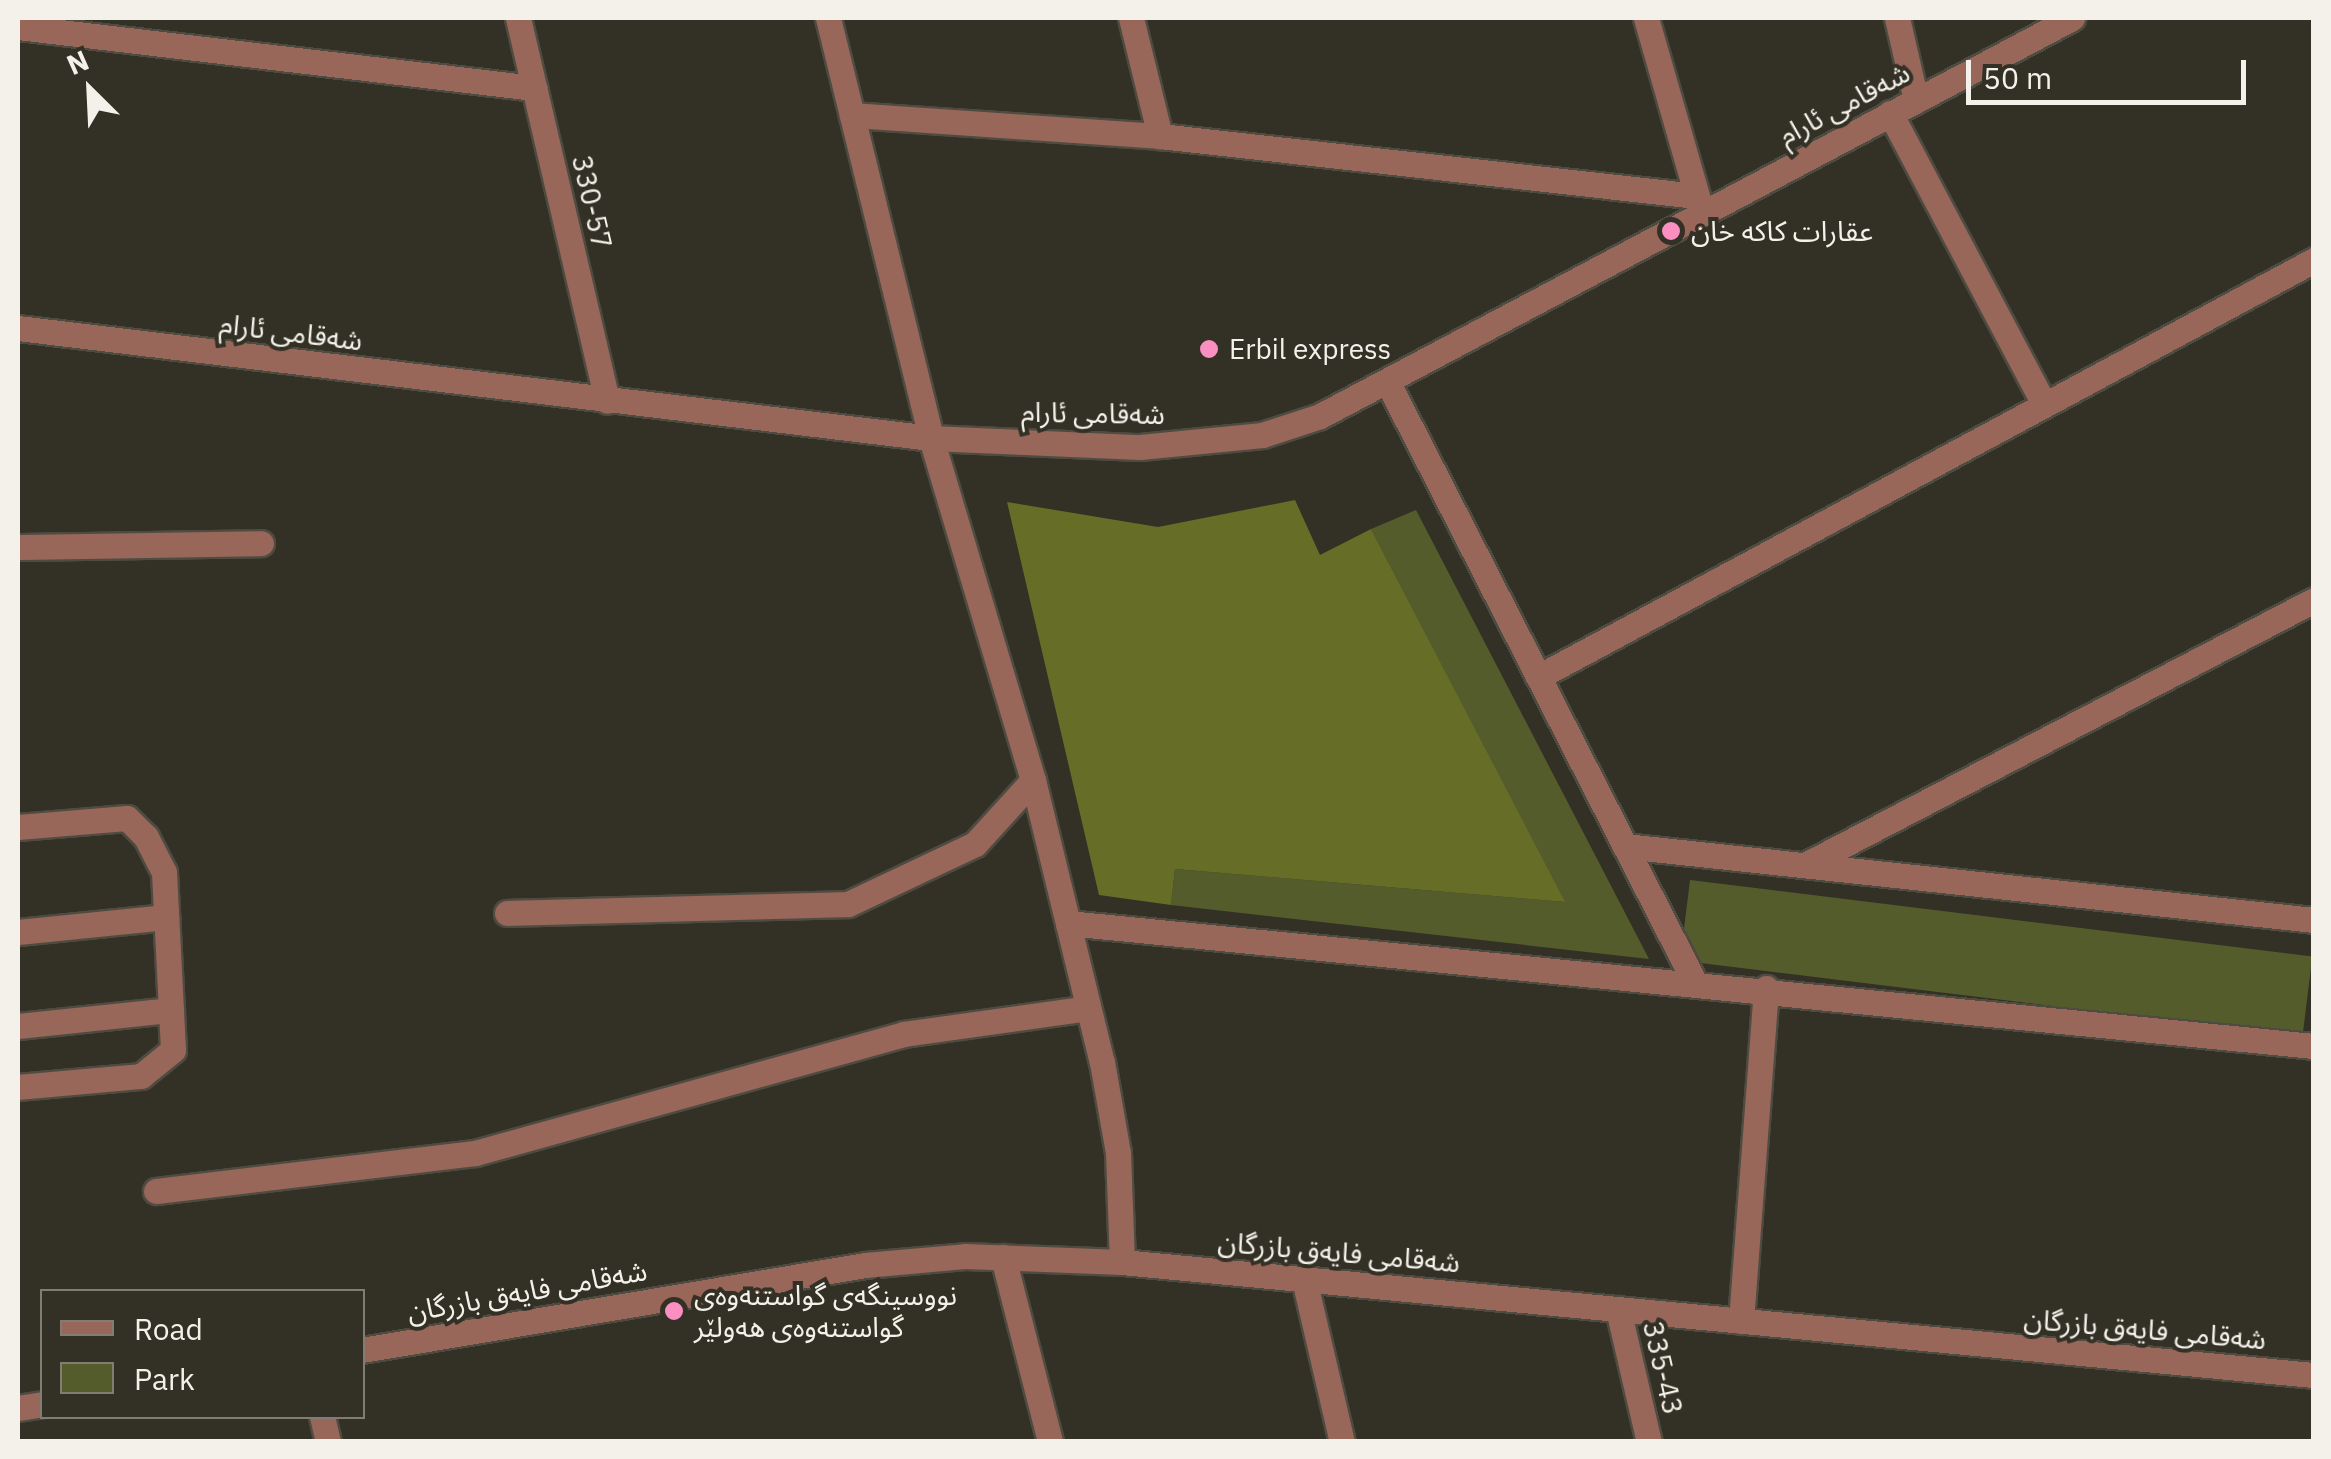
<!DOCTYPE html>
<meta charset="utf-8">
<style>
body{margin:0}
#map{position:relative;width:2331px;height:1459px;overflow:hidden;background:#333025;font-family:"IBM Plex Sans","Noto Sans Arabic",sans-serif}
div>[style]{position:absolute}
[style*='--x']{left:calc(var(--x)*1px);top:calc(var(--y)*1px);width:calc(var(--w)*1px);rotate:calc(var(--a)*1deg)}
.green>*{inset:0;background:#555c2c;transform-origin:0 0}
.forest>*{inset:0;background:#656d27}
.roads{filter:drop-shadow(2px 0 #4e4b41) drop-shadow(-2px 0 #4e4b41) drop-shadow(0 2px #4e4b41) drop-shadow(0 -2px #4e4b41)}
.minor>*{height:25px;margin:-12.5px;padding:0 12.5px;transform-origin:12.5px;border-radius:12.5px;background:#99665a}
.dots>*{width:28px;height:28px;translate:-50% -50%;box-sizing:border-box;border:5px solid #333025;border-radius:50%}
span{translate:-50% -50%;white-space:nowrap;text-align:center;line-height:1.15;-webkit-text-stroke:8px #333025;paint-order:stroke}
.street-label{font-size:28px;color:#f3f1ea}
.poi-label{font-size:28px;color:#f3f1ea}
.left{translate:0 -50%;text-align:left}
.frame{position:absolute;inset:0;border:20px solid #f3f1ea;pointer-events:none}
.legend{position:absolute;left:40px;top:1289px;width:325px;height:130px;box-sizing:border-box;background:#333025;border:2px solid #807d74;margin:0;padding:12px 18px;list-style:none;font-size:30px;color:#f3f1ea}
.legend li{display:flex;align-items:center;gap:20px;height:50px}
.legend b{width:50px;border:2px solid #807d74}
.north{position:absolute;left:40px;top:40px;width:100px;height:100px;-webkit-text-stroke:8px #333025;paint-order:stroke;rotate:336deg;font-size:28px;font-weight:700;line-height:40px;text-align:center;color:#f3f1ea}
.north::after{content:'';display:block;margin:auto;width:35px;height:45px;background:#f3f1ea;clip-path:polygon(50% 0,100% 100%,50% 72%,0 100%)}
.scale{position:absolute;left:1966px;top:60px;width:280px;height:45px;box-sizing:border-box;border:5px solid #f3f1ea;border-top:0;padding-left:12px;font-size:30px;line-height:35px;white-space:nowrap;color:#f3f1ea;-webkit-text-stroke:8px #333025;paint-order:stroke}
</style>
<div id="map">
<div class="green">
<i style="clip-path:polygon(1416px 510px,1649px 959px,1171px 905px,1175px 869px,1564px 902px,1371px 529px)"></i>
<i style="left:1690px;top:880px;width:627px;height:81px;rotate:7deg"></i>
</div>
<div class="forest">
<i style="clip-path:polygon(1295px 500px,1320px 555px,1371px 529px,1565px 902px,1175px 869px,1171px 905px,1099px 895px,1007px 502px,1158px 527px)"></i>
</div>
<div class="roads">
<div class="minor">
<i style="--x:518;--y:18;--w:393;--a:76.9"></i>
<i style="--x:828;--y:18;--w:432;--a:76.2"></i>
<i style="--x:931;--y:438;--w:357;--a:73.4"></i>
<i style="--x:1033;--y:780;--w:290;--a:76.3"></i>
<i style="--x:1102;--y:1062;--w:92;--a:80"></i>
<i style="--x:1118;--y:1153;--w:109;--a:87.9"></i>
<i style="--x:1131;--y:18;--w:122;--a:76.2"></i>
<i style="--x:1646;--y:18;--w:200;--a:74"></i>
<i style="--x:1897;--y:18;--w:84;--a:77"></i>
<i style="--x:18;--y:27;--w:520;--a:6.74"></i>
<i style="--x:1890;--y:113;--w:329;--a:62.1"></i>
<i style="--x:852;--y:115;--w:309;--a:3.9"></i>
<i style="--x:1160;--y:136;--w:540;--a:6.38"></i>
<i style="--x:18;--y:328;--w:920;--a:6.87"></i>
<i style="--x:931;--y:438;--w:209;--a:2.5"></i>
<i style="--x:1140;--y:447;--w:123;--a:-5.6"></i>
<i style="--x:1262;--y:435;--w:61;--a:-18.1"></i>
<i style="--x:1320;--y:416;--w:851;--a:-27.89"></i>
<i style="--x:1387;--y:381;--w:674;--a:62.9"></i>
<i style="--x:18;--y:547;--w:243;--a:-0.9"></i>
<i style="--x:1538;--y:677;--w:881;--a:-28.25"></i>
<i style="--x:18;--y:827;--w:109;--a:-4.7"></i>
<i style="--x:127;--y:818;--w:27;--a:45"></i>
<i style="--x:146;--y:837;--w:39;--a:63"></i>
<i style="--x:164;--y:872;--w:178;--a:87.1"></i>
<i style="--x:173;--y:1050;--w:41;--a:140.9"></i>
<i style="--x:141;--y:1076;--w:123;--a:174.9"></i>
<i style="--x:1625;--y:846;--w:693;--a:6.13"></i>
<i style="--x:1805;--y:865;--w:574;--a:-27.5"></i>
<i style="--x:507;--y:913;--w:341;--a:-1.5"></i>
<i style="--x:848;--y:904;--w:140;--a:-25.3"></i>
<i style="--x:975;--y:844;--w:86;--a:-47.8"></i>
<i style="--x:1068;--y:923;--w:1252;--a:5.64"></i>
<i style="--x:18;--y:932;--w:149;--a:-5.8"></i>
<i style="--x:18;--y:1026;--w:154;--a:-6"></i>
<i style="--x:156;--y:1191;--w:321;--a:-6.8"></i>
<i style="--x:475;--y:1153;--w:445;--a:-15.5"></i>
<i style="--x:904;--y:1034;--w:186;--a:-8"></i>
<i style="--x:1003;--y:1257;--w:191;--a:75.7"></i>
<i style="--x:1304;--y:1279;--w:167;--a:76.9"></i>
<i style="--x:1618;--y:1309;--w:137;--a:76.9"></i>
<i style="--x:1741;--y:1321;--w:334;--a:-85.7"></i>
<i style="--x:362;--y:1350;--w:510;--a:-9.59"></i>
<i style="--x:865;--y:1265;--w:100;--a:-5.1"></i>
<i style="--x:965;--y:1256;--w:157;--a:2.2"></i>
<i style="--x:1122;--y:1262;--w:1197;--a:5.42"></i>
<i style="--x:18;--y:1408;--w:24;--a:-9"></i>
<i style="--x:322;--y:1416;--w:27;--a:77"></i>
</div>
</div>
<div class="dots">
<i style="left:1671px;top:231px;background:#fc8fc2"></i>
<i style="left:1209px;top:349px;background:#fc8fc2"></i>
<i style="left:674px;top:1311px;background:#fc8fc2"></i>
</div>
<div class="street-label">
<span style="left:1844px;top:104px;rotate:-28deg">شەقامی ئارام</span>
<span style="left:592px;top:202px;rotate:77deg">330-57</span>
<span style="left:291px;top:332px;rotate:7deg">شەقامی ئارام</span>
<span style="left:1093px;top:413px;rotate:1deg">شەقامی ئارام</span>
<span style="left:1339px;top:1252px;rotate:5deg">شەقامی فایەق بازرگان</span>
<span style="left:527px;top:1291px;rotate:-10deg">شەقامی فایەق بازرگان</span>
<span style="left:2145px;top:1329px;rotate:5deg">شەقامی فایەق بازرگان</span>
<span style="left:1663px;top:1368px;rotate:77deg">335-43</span>
</div>
<div class="poi-label">
<span class="left" style="left:1691px;top:231px">عقارات كاكه خان</span>
<span class="left" style="left:1229px;top:349px">Erbil express</span>
<span class="left" style="left:694px;top:1311px">نووسینگەی گواستنەوەی<br>گواستنەوەی هەولێر</span>
</div>
<div class="frame"></div>
<ul class="legend">
<li><b style="height:12px;background:#99665a"></b>Road</li>
<li><b style="height:28px;background:#555c2c"></b>Park</li>
</ul>
<div class="north">N</div>
<div class="scale">50 m</div>
</div>
